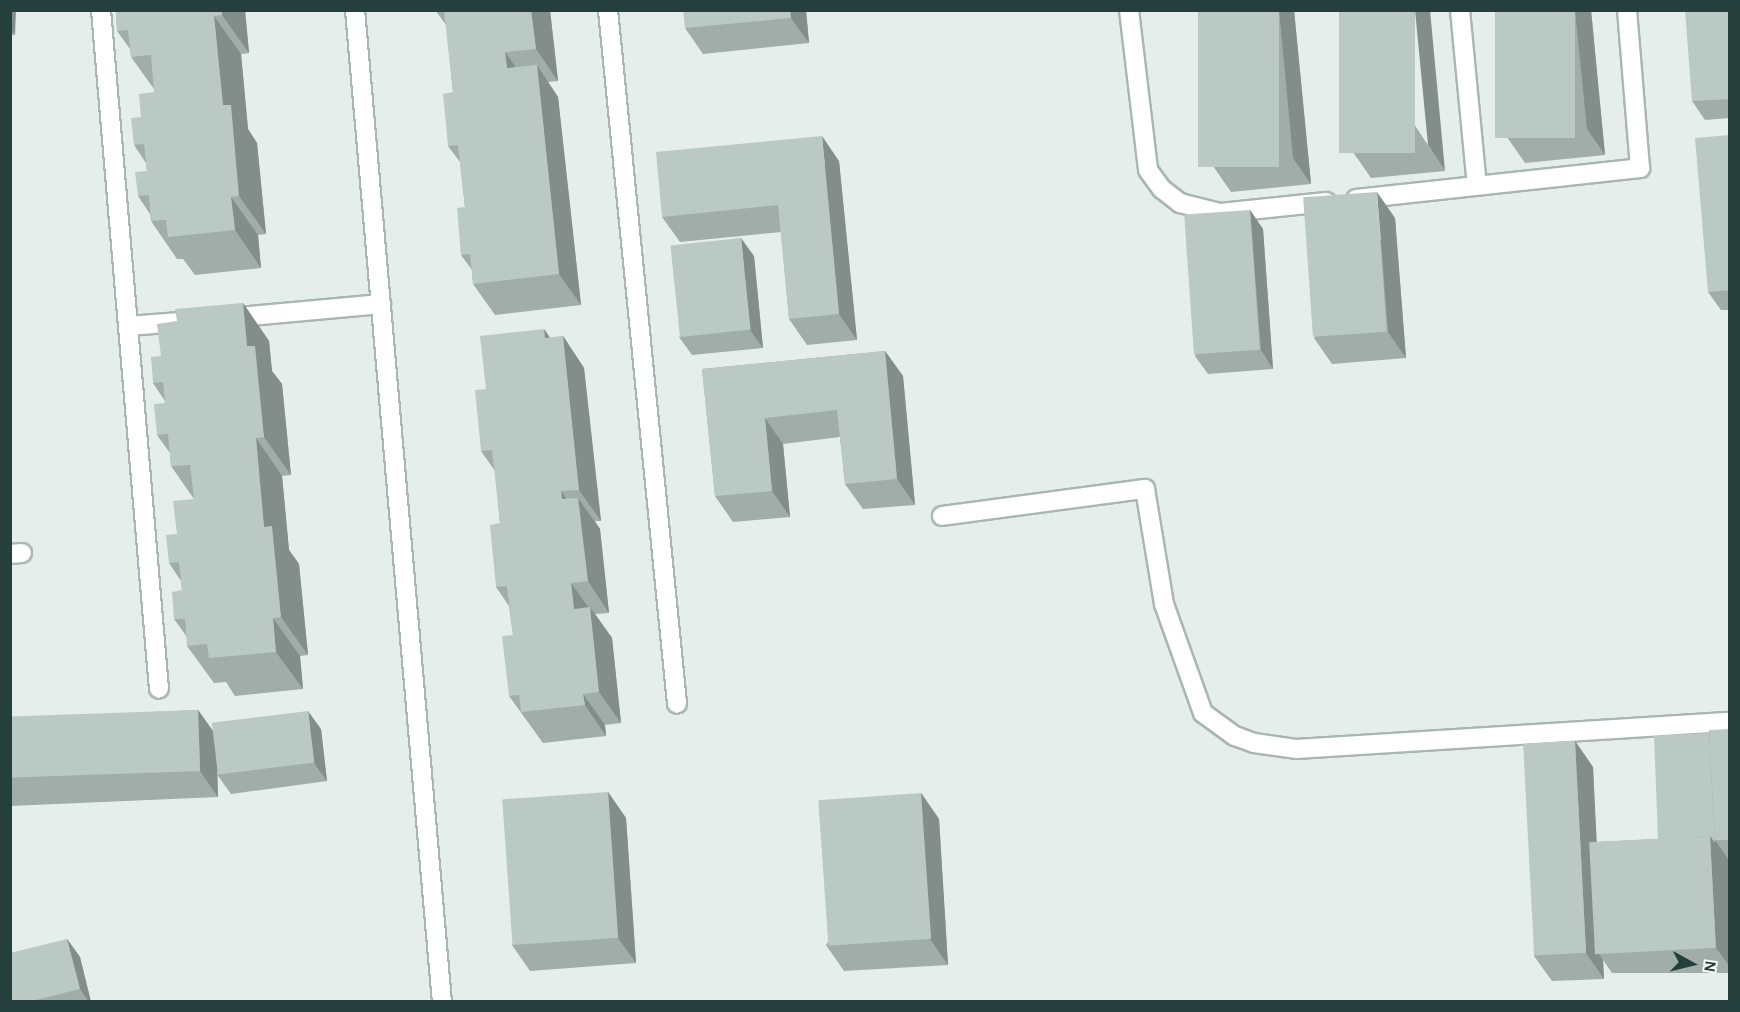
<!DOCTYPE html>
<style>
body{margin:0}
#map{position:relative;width:1740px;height:1012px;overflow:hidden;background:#e6eeec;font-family:"Alegreya Sans",sans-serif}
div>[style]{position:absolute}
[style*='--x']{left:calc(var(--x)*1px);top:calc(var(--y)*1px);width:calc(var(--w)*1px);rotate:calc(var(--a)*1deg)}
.roads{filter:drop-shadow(2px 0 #a8b6b4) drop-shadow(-2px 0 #a8b6b4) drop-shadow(0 2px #a8b6b4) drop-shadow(0 -2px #a8b6b4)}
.lane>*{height:18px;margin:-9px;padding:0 9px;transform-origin:9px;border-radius:9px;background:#fff}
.street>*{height:18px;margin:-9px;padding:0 9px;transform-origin:9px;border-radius:9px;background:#fff}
.secondary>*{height:18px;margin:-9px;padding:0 9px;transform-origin:9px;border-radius:9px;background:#fff}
.wall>*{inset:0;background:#a1ada9}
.shaded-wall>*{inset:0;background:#838d8a}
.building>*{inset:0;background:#bbc9c5;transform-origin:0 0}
span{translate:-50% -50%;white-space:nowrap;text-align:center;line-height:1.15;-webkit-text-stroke:4.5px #f7fbf9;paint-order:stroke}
.frame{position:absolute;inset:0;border:12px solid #25403c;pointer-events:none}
.north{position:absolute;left:1662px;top:934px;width:60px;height:60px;-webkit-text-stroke:4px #f7fbf9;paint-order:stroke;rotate:98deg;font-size:16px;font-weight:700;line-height:24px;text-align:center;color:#25403c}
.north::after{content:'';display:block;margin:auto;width:21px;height:27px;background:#25403c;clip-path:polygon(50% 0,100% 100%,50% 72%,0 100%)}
</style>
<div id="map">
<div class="roads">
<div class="lane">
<i style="--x:101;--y:10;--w:681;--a:85.12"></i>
<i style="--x:608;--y:10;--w:697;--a:84.32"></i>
<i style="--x:1129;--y:10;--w:161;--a:83.2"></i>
<i style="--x:1148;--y:170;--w:24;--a:54"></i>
<i style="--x:1162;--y:189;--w:23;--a:38"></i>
<i style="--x:1180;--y:203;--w:41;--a:14"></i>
<i style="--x:1220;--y:213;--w:107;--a:-5.9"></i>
<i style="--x:1460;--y:10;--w:176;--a:84.5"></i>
<i style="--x:1356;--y:199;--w:286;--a:-6.2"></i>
<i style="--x:1640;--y:168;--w:159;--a:-94.7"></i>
<i style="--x:228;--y:318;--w:154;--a:-5.2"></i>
<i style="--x:128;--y:326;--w:52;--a:-4.4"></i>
</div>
<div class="street">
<i style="--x:942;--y:516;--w:205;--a:-7.6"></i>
<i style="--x:1145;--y:489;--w:117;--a:80.6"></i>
<i style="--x:1164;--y:604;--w:116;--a:70.3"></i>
<i style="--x:1203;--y:713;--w:39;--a:36"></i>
<i style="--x:1235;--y:736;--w:20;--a:20"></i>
<i style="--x:1254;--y:743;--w:42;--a:8.1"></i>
<i style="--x:1296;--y:749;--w:435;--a:-3.6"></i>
<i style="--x:10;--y:554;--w:12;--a:-5"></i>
</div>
<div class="secondary">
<i style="--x:355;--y:10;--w:996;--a:84.99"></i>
</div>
</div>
<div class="wall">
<i style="clip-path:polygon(10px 10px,15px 35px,10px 35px)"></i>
<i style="clip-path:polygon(116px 10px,245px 10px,249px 53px,241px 54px,248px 129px,257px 143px,266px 234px,258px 235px,261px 268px,195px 275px,183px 259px,177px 259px,151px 221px,150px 214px,138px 196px,147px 171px,146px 163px,134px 145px,141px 117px,154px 92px,154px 89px,131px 57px,130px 49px,117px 31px)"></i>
<i style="clip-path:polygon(435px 10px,550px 10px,558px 81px,548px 82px,558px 97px,581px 305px,495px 315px,473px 284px,472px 270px,461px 255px,465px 207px,460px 162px,448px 146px,453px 92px,446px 25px)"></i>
<i style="clip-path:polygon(806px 10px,809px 43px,703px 54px,685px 28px)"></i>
<i style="clip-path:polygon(1198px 10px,1294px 10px,1311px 184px,1231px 192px,1213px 166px)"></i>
<i style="clip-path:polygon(1339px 10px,1445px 171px,1371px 178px,1353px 152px)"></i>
<i style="clip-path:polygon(1495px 10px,1591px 10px,1605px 155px,1525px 163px,1507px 137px)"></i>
<i style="clip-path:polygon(1730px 10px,1730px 118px,1705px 120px,1692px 101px)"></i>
<i style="clip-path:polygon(1730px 135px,1730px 310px,1721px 310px,1708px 292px)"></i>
<i style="clip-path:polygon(839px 161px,857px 340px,807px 345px,789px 319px,781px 232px,680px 242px,662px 217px)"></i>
<i style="clip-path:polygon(1250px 210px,1263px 229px,1273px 369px,1208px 374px,1195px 356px)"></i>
<i style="clip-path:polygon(1395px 218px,1406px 358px,1332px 364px,1314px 338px)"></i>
<i style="clip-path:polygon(754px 256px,763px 348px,692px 355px,679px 337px)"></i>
<i style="clip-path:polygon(243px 303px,269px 341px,272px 371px,282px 384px,291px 475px,282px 476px,289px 550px,299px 564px,308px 655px,300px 656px,303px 689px,235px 696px,226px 682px,214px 683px,187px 646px,187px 637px,174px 619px,182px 590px,181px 581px,169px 563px,177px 534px,194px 499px,171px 466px,170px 453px,157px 435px,165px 403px,165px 401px,153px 383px,161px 356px,177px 321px)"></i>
<i style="clip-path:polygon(544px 329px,550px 338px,563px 336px,584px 368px,601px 521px,595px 521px,600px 529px,609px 613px,595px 614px,612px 638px,621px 723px,605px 725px,606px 736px,543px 743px,509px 696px,513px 635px,509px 606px,496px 587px,500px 523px,495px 471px,481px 451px,486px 389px)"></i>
<i style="clip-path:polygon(885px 351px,903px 376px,915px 505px,863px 509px,845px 484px,840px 437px,783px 444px,790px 517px,733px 522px,715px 496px,702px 369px)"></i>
<i style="clip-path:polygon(198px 710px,213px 732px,321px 729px,327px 781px,231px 794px,218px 776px,217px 762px,218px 797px,10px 806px,10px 718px)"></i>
<i style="clip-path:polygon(1730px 729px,1730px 861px,1728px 859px,1730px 886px,1730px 973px,1612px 973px,1603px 960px,1604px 979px,1552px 981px,1534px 956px,1575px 741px,1593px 767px,1596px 842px,1658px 839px,1709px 733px)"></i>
<i style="clip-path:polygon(608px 792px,626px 818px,636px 963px,530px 971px,512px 945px)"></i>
<i style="clip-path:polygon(921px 793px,939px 819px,948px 965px,844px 971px,826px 945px)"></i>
<i style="clip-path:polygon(67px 939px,80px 957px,91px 1002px,10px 1002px)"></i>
</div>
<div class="shaded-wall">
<i style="clip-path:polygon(10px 10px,16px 10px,15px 35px,10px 28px)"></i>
<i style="clip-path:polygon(222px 10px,245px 10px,249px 53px,222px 15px)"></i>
<i style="clip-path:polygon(531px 10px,550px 10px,558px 81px,536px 49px)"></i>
<i style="clip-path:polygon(790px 10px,806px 10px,809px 43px,791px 18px)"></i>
<i style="clip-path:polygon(1279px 10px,1294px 10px,1311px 184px,1293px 158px)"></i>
<i style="clip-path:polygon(1415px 10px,1430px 10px,1445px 171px,1428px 145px)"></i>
<i style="clip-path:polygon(1575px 10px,1591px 10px,1605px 155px,1587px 129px)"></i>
<i style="clip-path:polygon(214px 16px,241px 54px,248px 129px,257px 143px,266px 234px,239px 196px,223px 105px)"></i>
<i style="clip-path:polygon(505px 52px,527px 83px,507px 68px)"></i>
<i style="clip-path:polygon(537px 65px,558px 97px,581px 305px,559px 274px)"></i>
<i style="clip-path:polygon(822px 136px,839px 161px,857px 340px,839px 314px)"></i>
<i style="clip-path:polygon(1377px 192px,1395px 218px,1406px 358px,1388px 332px)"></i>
<i style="clip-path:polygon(231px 197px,258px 235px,261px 268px,235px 230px)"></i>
<i style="clip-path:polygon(1250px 210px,1263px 229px,1273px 369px,1261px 350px)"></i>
<i style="clip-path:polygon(741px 238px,754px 256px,763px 348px,750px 330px)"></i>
<i style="clip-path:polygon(243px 303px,269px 341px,272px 371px,282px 384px,291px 475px,264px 437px,247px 346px)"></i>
<i style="clip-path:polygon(544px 329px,565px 359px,563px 336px,584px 368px,601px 521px,579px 490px,545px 338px)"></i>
<i style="clip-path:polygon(885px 351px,903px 376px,915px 505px,897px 479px)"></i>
<i style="clip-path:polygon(765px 418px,783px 444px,790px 517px,772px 491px)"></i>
<i style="clip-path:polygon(256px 438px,282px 476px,289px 550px,299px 564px,308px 655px,281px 617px,264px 527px)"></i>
<i style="clip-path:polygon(561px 491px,581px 520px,578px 498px,600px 529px,609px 613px,588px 581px,562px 499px)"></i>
<i style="clip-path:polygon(571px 583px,591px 611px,590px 607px,612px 638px,621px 723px,599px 692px,574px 609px)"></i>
<i style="clip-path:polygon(273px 618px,300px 656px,303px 689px,276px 652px)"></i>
<i style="clip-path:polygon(583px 694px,605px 725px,606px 736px,585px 705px)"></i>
<i style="clip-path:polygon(198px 710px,216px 735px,218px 797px,200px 771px)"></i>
<i style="clip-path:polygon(308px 711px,321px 729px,327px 781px,314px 763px)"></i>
<i style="clip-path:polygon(1575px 741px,1593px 767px,1602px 947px,1594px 947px,1603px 960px,1604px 979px,1586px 953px)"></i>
<i style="clip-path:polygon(608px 792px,626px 818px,636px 963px,618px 938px)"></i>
<i style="clip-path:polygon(921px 793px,939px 819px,948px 965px,930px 939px)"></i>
<i style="clip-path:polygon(1710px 836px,1715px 840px,1728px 859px,1730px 886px,1730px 967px,1716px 948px)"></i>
<i style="clip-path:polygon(67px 939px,80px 957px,91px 1002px,89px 1002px,80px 989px)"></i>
</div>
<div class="building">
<i style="clip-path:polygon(116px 10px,222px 10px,222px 15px,214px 16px,223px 105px,231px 105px,239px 196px,231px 197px,235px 230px,168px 237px,166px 220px,151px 221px,149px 195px,138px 196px,135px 172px,147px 171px,144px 144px,134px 145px,131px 118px,141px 117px,139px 94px,154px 92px,151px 55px,131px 57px,128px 30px,117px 31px)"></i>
<i style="clip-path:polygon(444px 10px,531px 10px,536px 49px,505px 52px,507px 68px,537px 65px,559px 274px,473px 284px,470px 254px,461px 255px,457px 208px,465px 207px,458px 145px,448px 146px,443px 94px,453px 92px)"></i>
<i style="clip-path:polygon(683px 10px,790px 10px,791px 18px,685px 28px)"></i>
<i style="left:1198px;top:10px;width:81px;height:157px"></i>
<i style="left:1339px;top:10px;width:76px;height:143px"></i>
<i style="left:1495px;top:10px;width:80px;height:128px"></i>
<i style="clip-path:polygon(1685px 10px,1730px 10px,1730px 99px,1692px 101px)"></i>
<i style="clip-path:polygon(1730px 135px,1730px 290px,1708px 292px,1695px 138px)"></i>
<i style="clip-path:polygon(822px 136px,839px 314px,789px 319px,778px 205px,662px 217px,656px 152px)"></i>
<i style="left:1377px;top:192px;width:140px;height:74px;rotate:86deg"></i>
<i style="left:1250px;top:210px;width:140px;height:66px;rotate:86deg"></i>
<i style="left:741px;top:238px;width:92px;height:71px;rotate:84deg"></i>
<i style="clip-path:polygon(243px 303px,247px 346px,255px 346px,264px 437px,256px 438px,264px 527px,272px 526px,281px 617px,273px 618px,276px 652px,209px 658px,207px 644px,187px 646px,185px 619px,174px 619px,172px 592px,182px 590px,179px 562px,169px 563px,166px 535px,177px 534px,173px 501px,194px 499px,190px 465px,171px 466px,168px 434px,157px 435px,154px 404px,165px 403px,163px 382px,153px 383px,151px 357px,161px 356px,157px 324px,177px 321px,175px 309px)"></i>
<i style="clip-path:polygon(544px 329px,545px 338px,563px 336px,579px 490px,561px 491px,562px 499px,578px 498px,588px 581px,571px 583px,574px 609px,590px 607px,599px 692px,583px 694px,585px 705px,521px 712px,519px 695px,509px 696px,502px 636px,513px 635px,507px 586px,496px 587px,490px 525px,500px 523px,492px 450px,481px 451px,475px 390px,486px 389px,480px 336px)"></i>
<i style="clip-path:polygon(885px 351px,897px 479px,845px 484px,837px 410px,765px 418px,772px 491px,715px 496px,702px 369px)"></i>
<i style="left:198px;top:710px;width:61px;height:188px;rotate:88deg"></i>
<i style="left:308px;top:711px;width:52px;height:97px;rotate:83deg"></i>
<i style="clip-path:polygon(1730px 729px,1730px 840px,1715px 840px,1709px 730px)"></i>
<i style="clip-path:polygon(1709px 733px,1715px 843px,1710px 836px,1658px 839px,1654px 736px)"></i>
<i style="left:1575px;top:741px;width:212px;height:52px;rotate:87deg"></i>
<i style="left:608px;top:792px;width:146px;height:106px;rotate:86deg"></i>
<i style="left:921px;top:793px;width:146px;height:103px;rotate:86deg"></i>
<i style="left:1710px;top:836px;width:112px;height:121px;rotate:87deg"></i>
<i style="clip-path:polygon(67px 939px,80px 989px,28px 1002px,10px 1002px,10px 953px)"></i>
</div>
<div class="frame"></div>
<div class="north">N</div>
</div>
